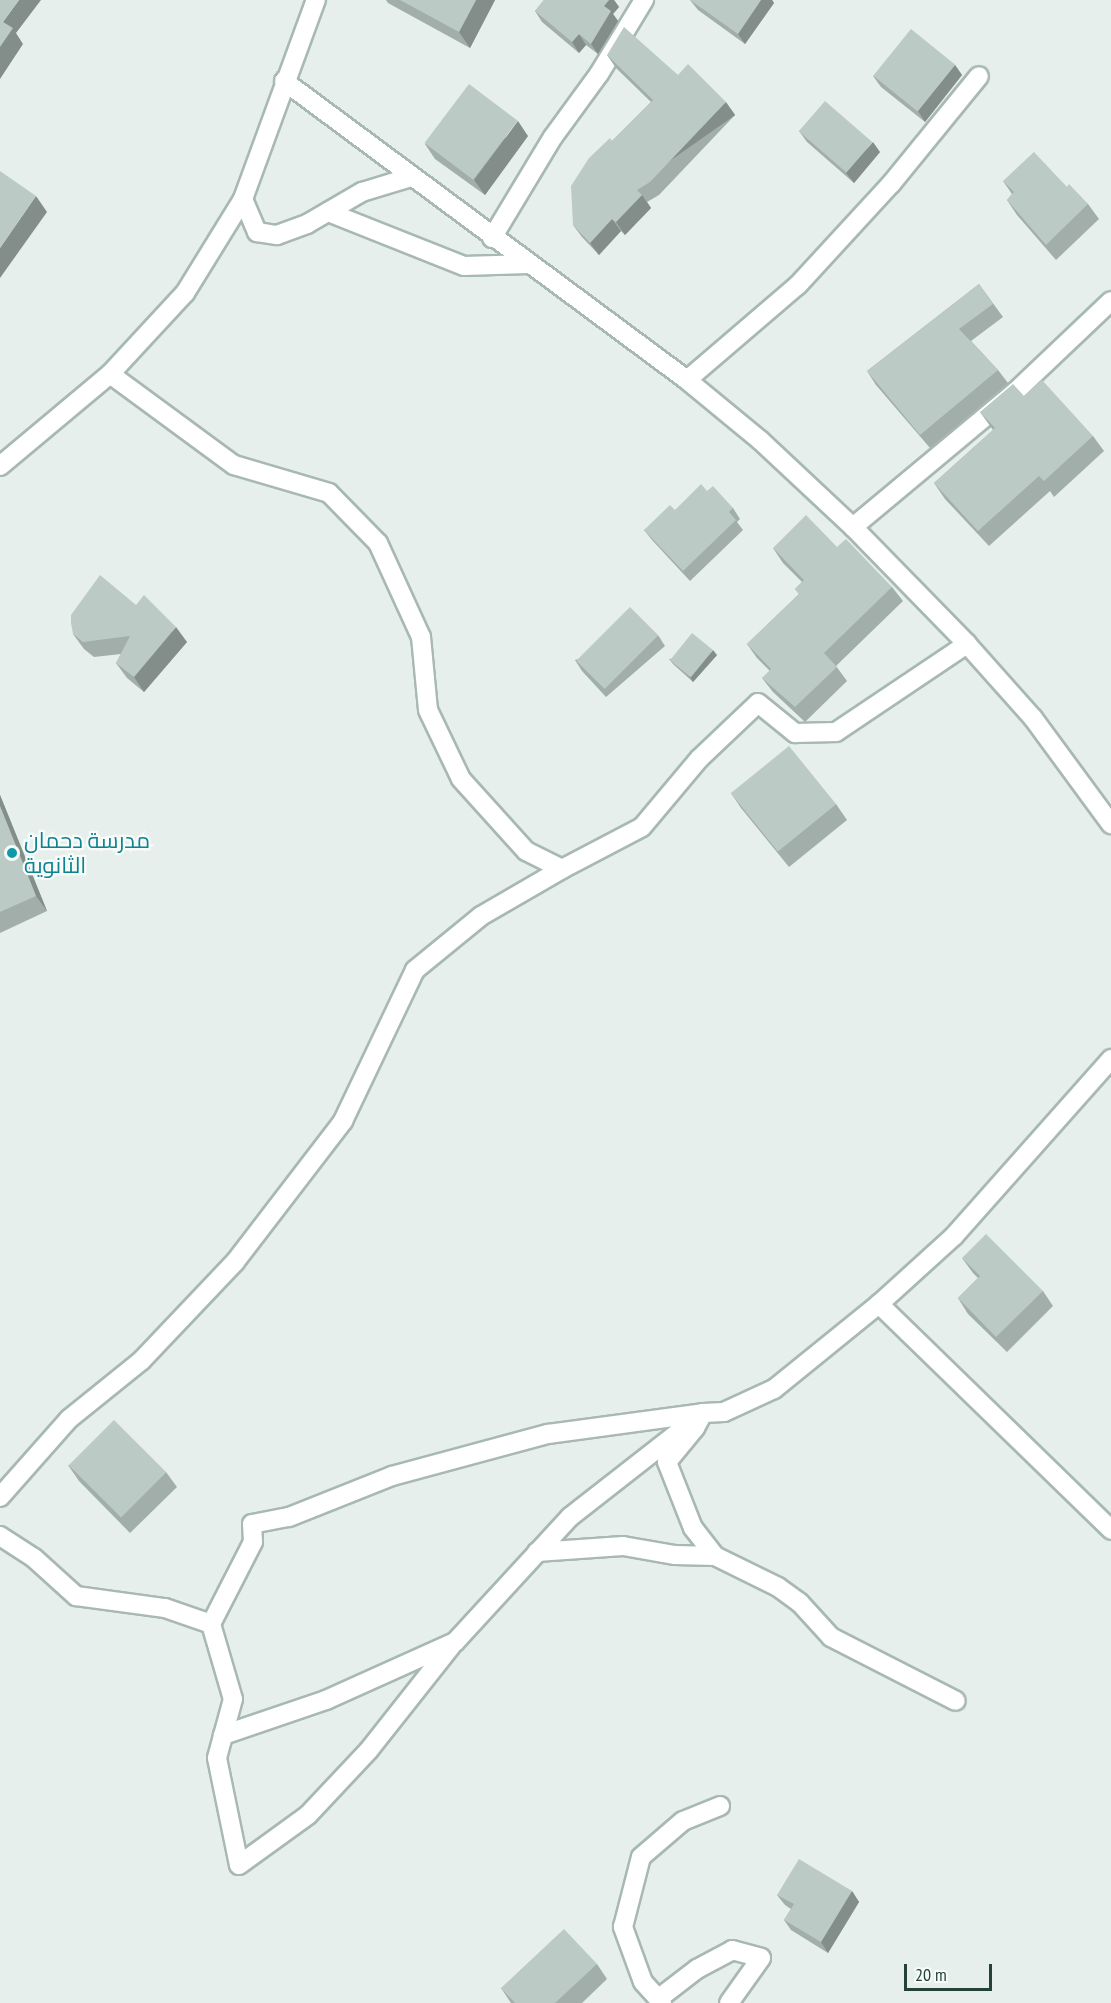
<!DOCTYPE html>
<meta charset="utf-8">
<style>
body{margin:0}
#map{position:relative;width:1111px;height:2003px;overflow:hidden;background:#e6efeb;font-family:"PT Sans Narrow",Cairo,sans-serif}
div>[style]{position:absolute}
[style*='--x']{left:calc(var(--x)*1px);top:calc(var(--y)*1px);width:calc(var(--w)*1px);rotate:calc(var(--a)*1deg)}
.roads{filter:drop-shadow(2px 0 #a8b8b2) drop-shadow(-2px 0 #a8b8b2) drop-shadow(0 2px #a8b8b2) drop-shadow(0 -2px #a8b8b2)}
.minor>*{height:18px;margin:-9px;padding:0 9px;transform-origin:9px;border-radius:9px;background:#fff}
.wall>*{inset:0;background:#a1aea9}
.shaded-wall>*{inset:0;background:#838d89;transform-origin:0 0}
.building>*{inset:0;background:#bbcac4;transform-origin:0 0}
.dots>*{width:16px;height:16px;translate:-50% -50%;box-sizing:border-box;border:3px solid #f7fbf9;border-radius:50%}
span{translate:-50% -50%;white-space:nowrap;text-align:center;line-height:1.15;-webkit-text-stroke:4.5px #f7fbf9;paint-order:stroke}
.culture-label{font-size:22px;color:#0d838f}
.left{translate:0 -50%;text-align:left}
.scale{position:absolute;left:904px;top:1964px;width:88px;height:27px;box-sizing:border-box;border:3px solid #24423a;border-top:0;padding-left:8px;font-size:18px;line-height:21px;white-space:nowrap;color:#24423a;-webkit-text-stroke:4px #f7fbf9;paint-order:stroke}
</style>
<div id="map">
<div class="roads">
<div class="minor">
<i style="--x:284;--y:81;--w:502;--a:36.57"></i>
<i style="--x:687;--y:380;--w:96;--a:39.5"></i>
<i style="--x:761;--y:441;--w:126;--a:43.1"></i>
<i style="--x:853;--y:527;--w:163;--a:45.7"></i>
<i style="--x:967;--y:644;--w:99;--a:48.3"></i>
<i style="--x:1033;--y:718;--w:132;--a:53.7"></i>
<i style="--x:243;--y:199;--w:36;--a:67"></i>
<i style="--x:257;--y:232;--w:20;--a:9"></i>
<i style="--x:277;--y:235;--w:32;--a:-20"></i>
<i style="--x:307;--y:224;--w:64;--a:-30.2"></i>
<i style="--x:362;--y:192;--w:51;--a:-17"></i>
<i style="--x:328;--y:212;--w:146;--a:21.7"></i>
<i style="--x:464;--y:266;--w:65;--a:-1.8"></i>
<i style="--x:492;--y:238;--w:118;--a:-58.9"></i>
<i style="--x:553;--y:137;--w:78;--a:-53.9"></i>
<i style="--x:599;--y:74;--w:87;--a:-58.7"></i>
<i style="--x:110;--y:374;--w:154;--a:36.3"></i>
<i style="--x:234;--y:465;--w:99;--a:16.4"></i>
<i style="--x:329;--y:493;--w:70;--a:45.6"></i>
<i style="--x:378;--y:543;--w:103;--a:65.4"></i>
<i style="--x:421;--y:637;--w:73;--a:84.5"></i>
<i style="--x:428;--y:710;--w:76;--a:64.4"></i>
<i style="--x:461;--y:779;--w:97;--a:47.9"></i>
<i style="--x:526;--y:851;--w:40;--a:26.6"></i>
<i style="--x:562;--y:869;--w:90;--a:-27.7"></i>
<i style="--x:642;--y:827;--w:89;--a:-50"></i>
<i style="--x:699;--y:759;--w:81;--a:-43.5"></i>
<i style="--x:758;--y:703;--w:48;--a:39"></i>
<i style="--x:795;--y:733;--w:41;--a:-1.4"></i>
<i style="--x:836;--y:732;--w:158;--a:-33.9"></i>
<i style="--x:687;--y:380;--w:146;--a:-40.6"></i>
<i style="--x:798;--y:285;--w:137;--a:-47.4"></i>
<i style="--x:891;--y:184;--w:139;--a:-50.8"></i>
<i style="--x:0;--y:466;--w:143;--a:-39.9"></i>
<i style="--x:110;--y:374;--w:110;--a:-47.2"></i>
<i style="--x:185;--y:293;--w:110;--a:-58.3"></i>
<i style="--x:243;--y:199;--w:212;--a:-69.9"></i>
<i style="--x:853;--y:527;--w:211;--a:-39.8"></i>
<i style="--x:1015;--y:392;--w:132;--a:-43.5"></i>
<i style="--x:879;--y:1304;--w:324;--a:44.2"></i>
<i style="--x:0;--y:1497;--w:104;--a:-48.5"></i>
<i style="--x:69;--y:1419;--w:94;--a:-38.9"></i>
<i style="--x:142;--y:1360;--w:135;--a:-46.5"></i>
<i style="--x:235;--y:1262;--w:178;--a:-52.5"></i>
<i style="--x:343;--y:1121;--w:167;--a:-64.5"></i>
<i style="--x:415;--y:970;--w:85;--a:-39.3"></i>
<i style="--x:481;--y:916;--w:94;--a:-30.1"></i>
<i style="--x:0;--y:1536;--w:40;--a:32.9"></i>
<i style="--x:34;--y:1558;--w:57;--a:42.1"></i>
<i style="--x:76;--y:1596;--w:90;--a:7.7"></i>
<i style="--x:165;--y:1608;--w:49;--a:19.2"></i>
<i style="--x:211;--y:1624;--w:92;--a:-62.9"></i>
<i style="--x:253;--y:1542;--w:18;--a:-93"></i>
<i style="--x:252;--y:1524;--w:38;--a:-11"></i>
<i style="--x:289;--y:1517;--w:111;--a:-21.7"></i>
<i style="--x:392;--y:1476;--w:162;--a:-15.1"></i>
<i style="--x:548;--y:1434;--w:156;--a:-7.7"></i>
<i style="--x:703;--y:1413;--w:169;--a:142"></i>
<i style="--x:570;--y:1517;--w:170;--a:132.6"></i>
<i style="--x:455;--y:1642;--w:141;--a:155.8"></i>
<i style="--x:326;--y:1700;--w:109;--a:161.2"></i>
<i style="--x:537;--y:1552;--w:86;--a:-4"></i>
<i style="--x:623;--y:1546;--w:53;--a:9.8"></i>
<i style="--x:675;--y:1555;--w:40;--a:1.4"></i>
<i style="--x:715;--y:1556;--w:70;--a:26.2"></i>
<i style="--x:778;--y:1587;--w:27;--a:36"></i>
<i style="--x:800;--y:1603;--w:46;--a:47.6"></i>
<i style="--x:831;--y:1637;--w:140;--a:27.1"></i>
<i style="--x:715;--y:1556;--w:36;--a:-128"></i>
<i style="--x:693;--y:1528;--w:71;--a:-111.5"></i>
<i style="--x:667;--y:1462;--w:44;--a:-50.5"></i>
<i style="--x:695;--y:1428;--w:17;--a:-62"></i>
<i style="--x:703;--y:1413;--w:21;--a:-3"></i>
<i style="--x:724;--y:1412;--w:55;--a:-24.7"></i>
<i style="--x:774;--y:1389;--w:135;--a:-39"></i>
<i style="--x:879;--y:1304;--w:101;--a:-42.2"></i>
<i style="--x:954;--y:1236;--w:237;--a:-48.4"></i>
<i style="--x:211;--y:1624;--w:78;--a:73.7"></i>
<i style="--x:233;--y:1699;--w:61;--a:105.2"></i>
<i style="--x:217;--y:1758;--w:109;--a:78.4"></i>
<i style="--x:239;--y:1865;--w:85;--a:-35.9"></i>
<i style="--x:308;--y:1815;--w:89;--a:-46.8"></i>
<i style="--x:369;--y:1750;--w:134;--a:-51.7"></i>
<i style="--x:658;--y:1999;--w:49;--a:-37.6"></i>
<i style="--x:697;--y:1969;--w:40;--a:-28"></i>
<i style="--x:732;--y:1950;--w:30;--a:15"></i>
<i style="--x:761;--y:1958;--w:55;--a:125.4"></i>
<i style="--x:662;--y:2003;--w:28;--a:-132"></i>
<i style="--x:643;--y:1982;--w:59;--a:-110"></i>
<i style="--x:623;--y:1927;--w:72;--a:-75.6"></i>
<i style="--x:641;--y:1857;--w:55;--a:-40.6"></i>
<i style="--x:683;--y:1821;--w:40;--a:-22"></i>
</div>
</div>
<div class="wall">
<i style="clip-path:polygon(386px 0,495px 0,470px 48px,388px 3px)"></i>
<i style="clip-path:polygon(544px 0,614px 0,619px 7px,613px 14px,618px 21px,598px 54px,586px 45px,579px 53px,542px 22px,535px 11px)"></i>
<i style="clip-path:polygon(690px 0,772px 0,774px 3px,745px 44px,698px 10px)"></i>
<i style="clip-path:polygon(607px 55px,678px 75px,735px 115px,659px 195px,647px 202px,651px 208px,625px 235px,621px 231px,599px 255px,582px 237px,573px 225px,612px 141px,651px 102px,616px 68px)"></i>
<i style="clip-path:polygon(955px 65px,962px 75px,925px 122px,881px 87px,873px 76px)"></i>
<i style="clip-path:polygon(799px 131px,880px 152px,854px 183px,807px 142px)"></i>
<i style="clip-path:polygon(528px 136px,485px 195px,435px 159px,425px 144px)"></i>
<i style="clip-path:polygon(1003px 181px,1067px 187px,1088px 204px,1099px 219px,1056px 260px,1017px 215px,1007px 200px,1012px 194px)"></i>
<i style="clip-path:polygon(979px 284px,1003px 317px,971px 341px,998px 370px,1008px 383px,930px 448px,876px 385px,867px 371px)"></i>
<i style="clip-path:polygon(1024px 396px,1093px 436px,1104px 451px,1054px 497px,1050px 491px,989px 546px,945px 499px,934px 483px,993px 430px,980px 412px)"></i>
<i style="clip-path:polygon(707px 491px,733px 508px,740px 519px,737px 522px,743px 530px,690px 581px,652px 540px,644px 530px,675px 510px)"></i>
<i style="clip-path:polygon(837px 547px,892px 587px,903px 601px,836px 666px,847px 681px,805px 722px,773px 692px,762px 678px,770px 671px,757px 658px,747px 644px,799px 594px,795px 589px,802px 582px,783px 563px,773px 548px)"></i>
<i style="clip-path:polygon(136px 605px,187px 642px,144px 692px,127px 678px,116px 663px,121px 654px,94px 657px,84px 649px,73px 634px)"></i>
<i style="clip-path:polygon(658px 635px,665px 646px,606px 697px,582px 671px,575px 660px)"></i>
<i style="clip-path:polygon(717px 655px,693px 682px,673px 664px,669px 659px)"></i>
<i style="clip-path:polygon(731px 793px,836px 804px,847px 820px,789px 867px,741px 808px)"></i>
<i style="clip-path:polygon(0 795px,47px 911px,0 933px)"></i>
<i style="clip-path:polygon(962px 1258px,1043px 1291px,1053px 1306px,1007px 1352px,968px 1314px,958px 1298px,978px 1278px,973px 1273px)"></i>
<i style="clip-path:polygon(68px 1465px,166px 1472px,177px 1487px,130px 1533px,79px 1481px)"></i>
<i style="clip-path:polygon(852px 1891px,859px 1902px,828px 1953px,791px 1930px,784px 1920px,791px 1909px,785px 1905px,777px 1895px)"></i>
<i style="clip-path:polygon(597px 1964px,607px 1979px,582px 2003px,511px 2003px,501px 1988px)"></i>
</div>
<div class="shaded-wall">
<i style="clip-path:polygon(19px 0,41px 0,16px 33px,23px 44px,0 79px,0 47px,3px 22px)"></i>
<i style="clip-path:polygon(476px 0,495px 0,470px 48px,459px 32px)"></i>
<i style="clip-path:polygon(609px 0,614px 0,619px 7px,613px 14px,618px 21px,598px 54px,591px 44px,604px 6px)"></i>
<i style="clip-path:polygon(761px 0,772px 0,774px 3px,745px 44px,738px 34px)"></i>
<i style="clip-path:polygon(579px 34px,586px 45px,579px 53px,572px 42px)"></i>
<i style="clip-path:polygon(955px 65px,962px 75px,925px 122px,918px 111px)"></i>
<i style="left:726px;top:102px;width:16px;height:110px;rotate:55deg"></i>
<i style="clip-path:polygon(518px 121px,528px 136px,485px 195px,474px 180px)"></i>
<i style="clip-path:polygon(873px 142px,880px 152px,854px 183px,846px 173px)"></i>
<i style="clip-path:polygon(642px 195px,651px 208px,625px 235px,616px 222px)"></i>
<i style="clip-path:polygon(36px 196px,47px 212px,0 278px,0 248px)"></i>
<i style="clip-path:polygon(612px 219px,621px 231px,599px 255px,590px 243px)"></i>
<i style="clip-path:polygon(176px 627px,187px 642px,144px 692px,134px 677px)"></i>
<i style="clip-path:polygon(713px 650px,717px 655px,693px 682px,690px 677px)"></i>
<i style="clip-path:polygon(0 795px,47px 911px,36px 896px,0 806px)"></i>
<i style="clip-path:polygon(852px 1891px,859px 1902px,828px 1953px,821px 1942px)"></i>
</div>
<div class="building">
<i style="clip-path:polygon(0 0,19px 0,3px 22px,13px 28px,0 47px)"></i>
<i style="clip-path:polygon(400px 0,476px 0,459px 32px)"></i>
<i style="clip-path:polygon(544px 0,609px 0,604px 6px,611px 11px,591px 44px,579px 34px,572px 42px,535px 11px)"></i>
<i style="clip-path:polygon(690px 0,761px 0,738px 34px)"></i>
<i style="clip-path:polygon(624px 27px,678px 75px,688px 64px,726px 102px,650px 182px,637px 190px,642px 195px,616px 222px,612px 219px,590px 243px,573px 225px,571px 186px,589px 158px,610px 138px,612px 141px,653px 100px,607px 55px)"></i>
<i style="left:911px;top:29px;width:57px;height:60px;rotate:39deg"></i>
<i style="left:469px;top:84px;width:61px;height:74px;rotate:37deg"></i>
<i style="left:825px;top:101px;width:63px;height:40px;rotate:41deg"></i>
<i style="clip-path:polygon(1034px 152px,1067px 187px,1069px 184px,1088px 204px,1046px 245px,1007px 200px,1014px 192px,1003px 181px)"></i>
<i style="clip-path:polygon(0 171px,36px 196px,0 248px)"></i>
<i style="clip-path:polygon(979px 284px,993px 304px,959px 329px,998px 370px,920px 435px,867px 371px)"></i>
<i style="clip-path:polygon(1042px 380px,1093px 436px,1044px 481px,1039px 476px,978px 531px,934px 483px,995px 428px,980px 412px,1013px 384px,1024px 396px)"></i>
<i style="clip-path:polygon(701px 484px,707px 491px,713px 486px,733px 508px,729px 512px,736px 520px,683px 571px,644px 530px,670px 505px,675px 510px)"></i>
<i style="clip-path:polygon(806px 515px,837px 547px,846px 539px,892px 587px,824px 653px,837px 667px,795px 707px,762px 678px,771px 669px,747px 644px,799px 594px,795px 589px,804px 580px,773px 548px)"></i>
<i style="clip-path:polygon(100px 575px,136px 605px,144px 595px,176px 627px,134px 677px,116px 663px,130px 636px,83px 642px,73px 634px,71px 623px,71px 615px)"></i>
<i style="left:630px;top:607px;width:40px;height:76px;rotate:45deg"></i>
<i style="left:692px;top:633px;width:27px;height:35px;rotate:39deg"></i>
<i style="left:789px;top:746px;width:75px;height:75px;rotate:51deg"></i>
<i style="clip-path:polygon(0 806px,36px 896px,0 912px)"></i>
<i style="clip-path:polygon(986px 1234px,1043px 1291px,996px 1337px,958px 1298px,980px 1276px,962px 1258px)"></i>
<i style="left:114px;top:1420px;width:74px;height:64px;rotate:45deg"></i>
<i style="clip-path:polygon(799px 1859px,852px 1891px,821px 1942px,784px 1920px,794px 1904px,777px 1895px)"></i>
<i style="clip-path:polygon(564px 1929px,597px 1964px,555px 2003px,515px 2003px,501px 1988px)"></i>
</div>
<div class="dots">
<i style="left:12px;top:853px;background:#0f9aa8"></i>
</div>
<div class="culture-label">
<span class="left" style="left:24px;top:853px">مدرسة دحمان<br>الثانوية</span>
</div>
<div class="scale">20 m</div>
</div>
